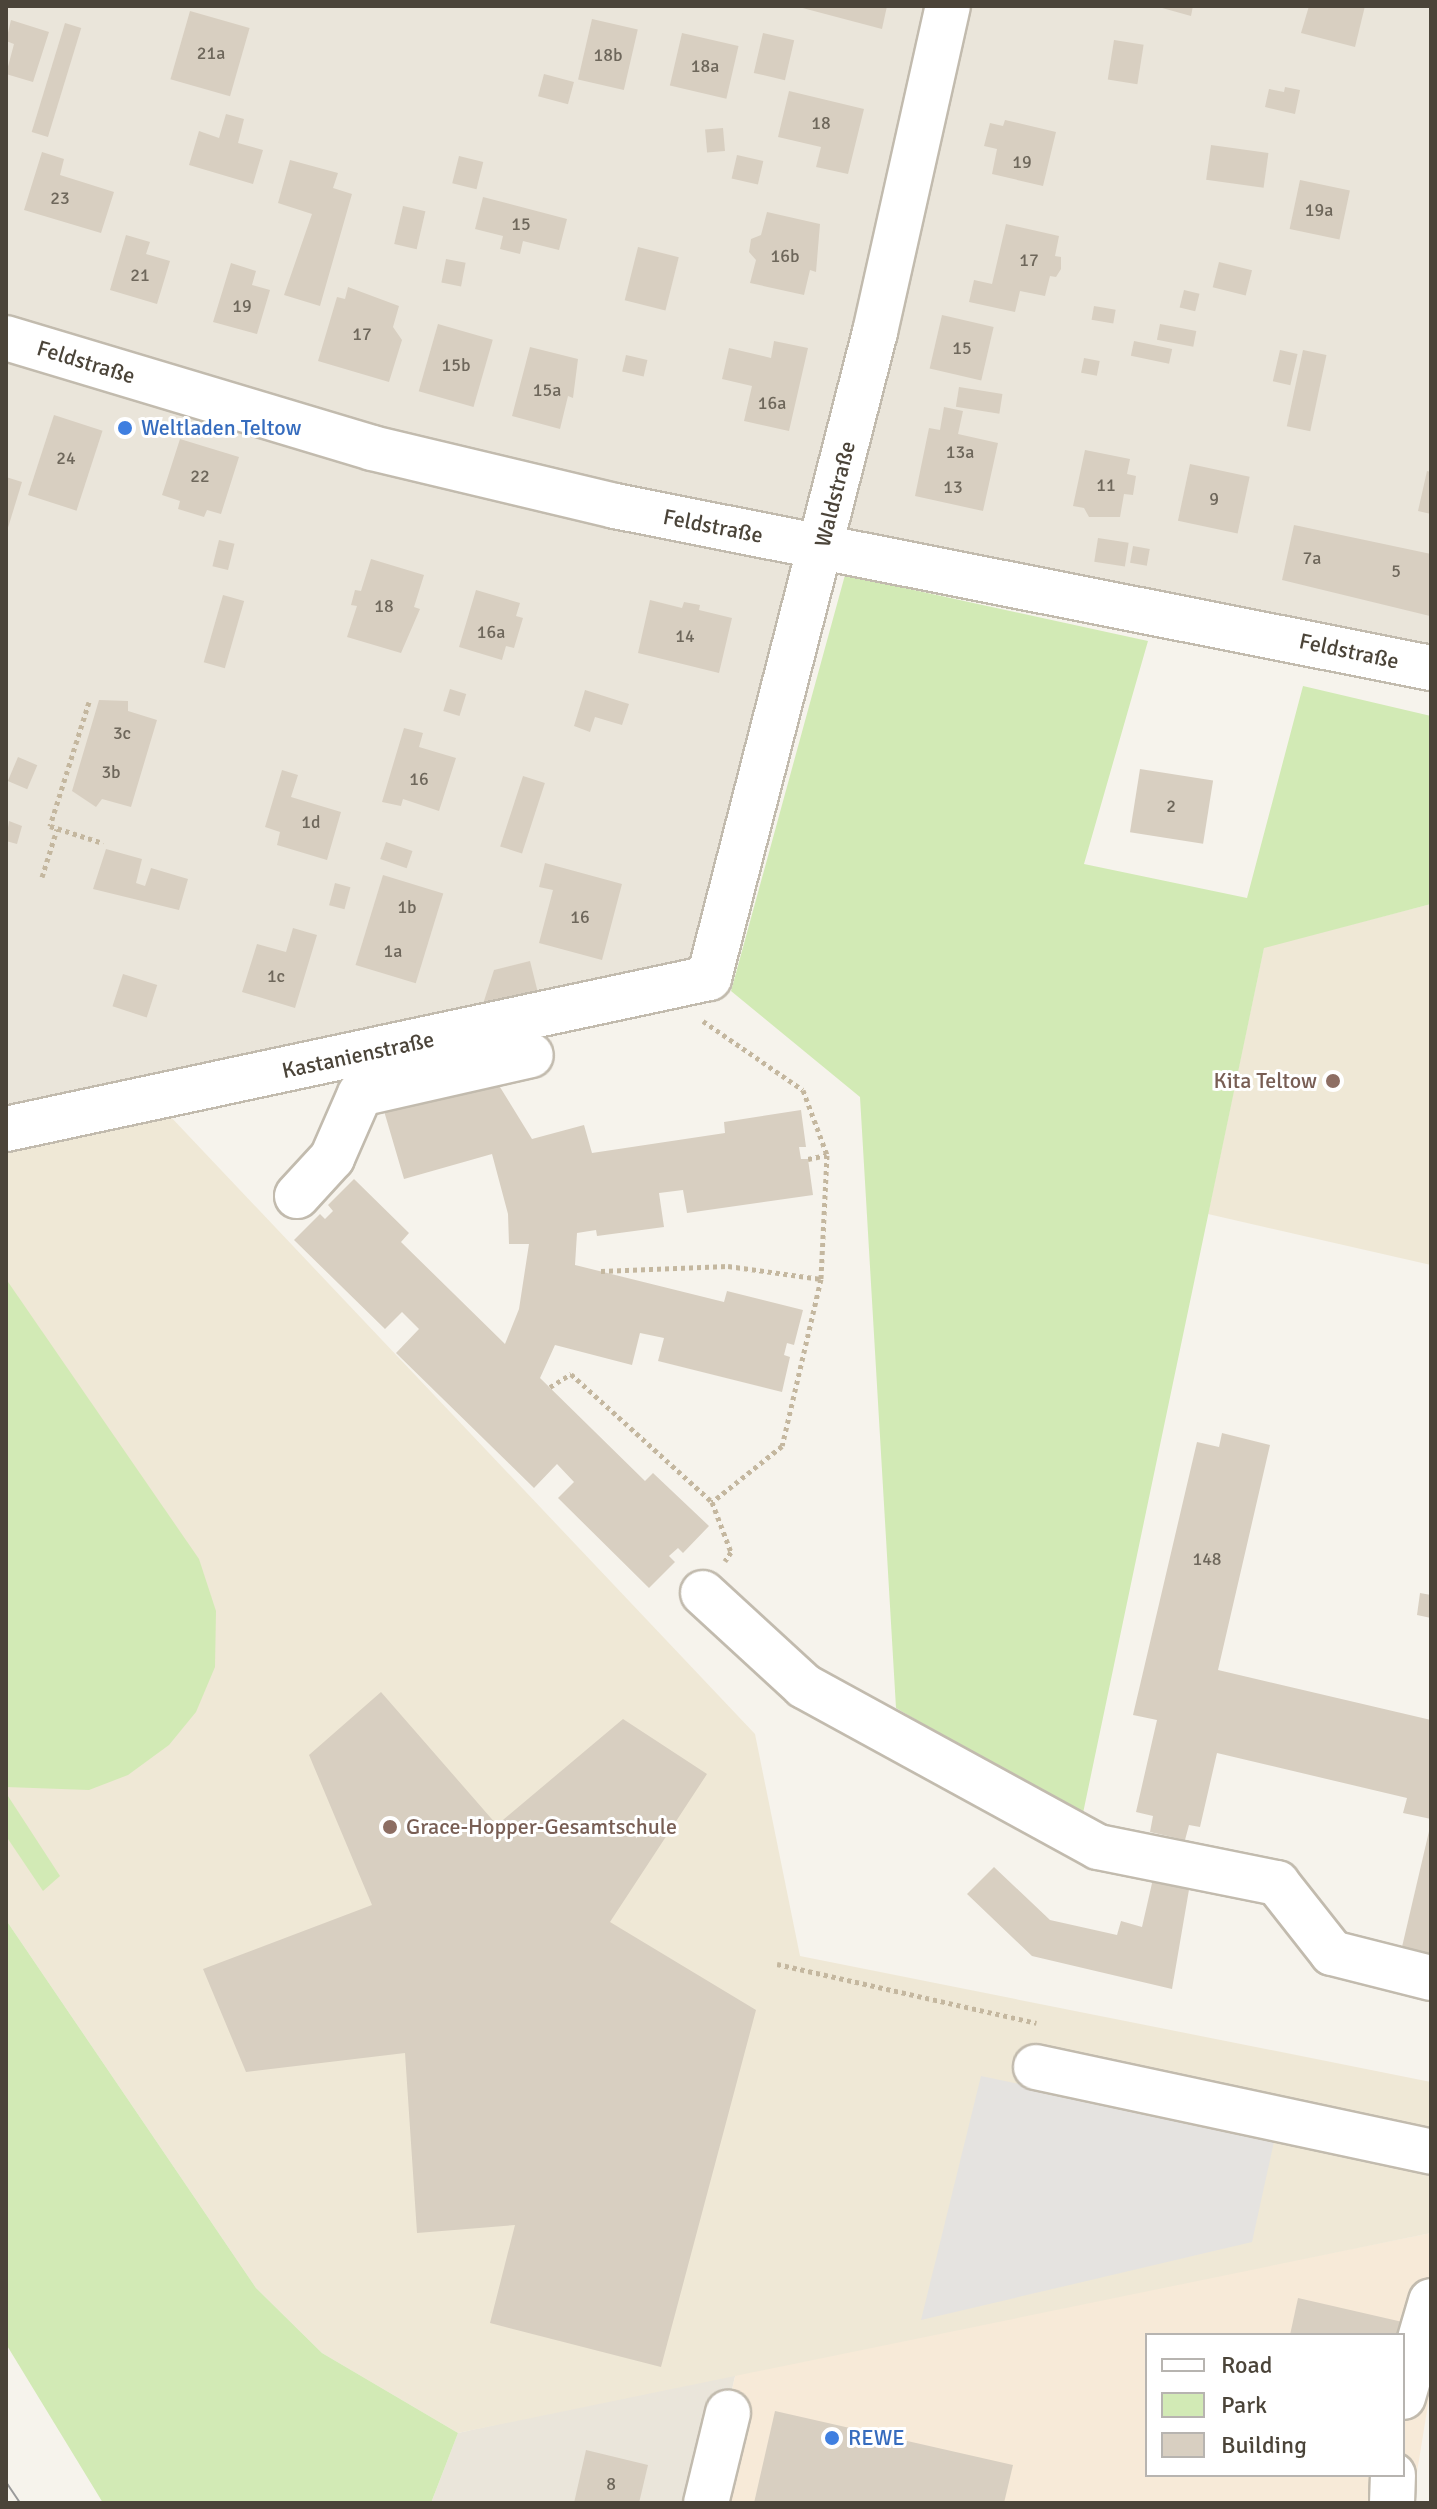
<!DOCTYPE html>
<meta charset="utf-8">
<style>
body{margin:0}
#map{position:relative;width:1437px;height:2509px;overflow:hidden;background:#f6f3ec;font-family:Signika,sans-serif}
div>[style]{position:absolute}
[style*='--x']{left:calc(var(--x)*1px);top:calc(var(--y)*1px);width:calc(var(--w)*1px);rotate:calc(var(--a)*1deg)}
.residential>*{inset:0;background:#eae5da}
.commercial>*{inset:0;background:#f7ead8}
.education>*{inset:0;background:#efe8d6}
.green>*{inset:0;background:#d2eab5}
.parking>*{inset:0;background:#e5e3e0}
.building>*{inset:0;background:#d8cfc1;transform-origin:0 0}
.path>*{height:5px;margin-top:-2.5px;transform-origin:0;background:repeating-linear-gradient(90deg,#c4b79f 0 4px,transparent 0 8px)}
.roads{filter:drop-shadow(2px 0 #c2bbae) drop-shadow(-2px 0 #c2bbae) drop-shadow(0 2px #c2bbae) drop-shadow(0 -2px #c2bbae)}
.minor>*{height:44px;margin:-22px;padding:0 22px;transform-origin:22px;border-radius:22px;background:#fff}
.tram>*{height:2px;margin:-1px;padding:0 1px;transform-origin:1px;border-radius:1px;background:#9a9a9a}
.dots>*{width:22px;height:22px;translate:-50% -50%;box-sizing:border-box;border:4px solid #fff;border-radius:50%}
span{translate:-50% -50%;white-space:nowrap;text-align:center;line-height:1.15;-webkit-text-stroke:6px #fff;paint-order:stroke}
.number-label{font-size:18px;color:#6e675b}
.number-label span{-webkit-text-stroke-width:0}
.street-label{font-size:22px;color:#4b4439}
.shop-label{font-size:22px;color:#366cbe}
.left{translate:0 -50%;text-align:left}
.education-label{font-size:22px;color:#785e54}
.right{translate:-100% -50%;text-align:right}
.frame{position:absolute;inset:0;border:8px solid #4b4439;pointer-events:none}
.legend{position:absolute;left:1145px;top:2333px;width:260px;height:144px;box-sizing:border-box;background:#fff;border:2px solid #b7b4b0;margin:0;padding:10px 14px;list-style:none;font-size:24px;color:#4b4439}
.legend li{display:flex;align-items:center;gap:16px;height:40px}
.legend b{width:40px;border:2px solid #b7b4b0}
</style>
<div id="map">
<div class="residential">
<i style="clip-path:polygon(6px 6px,1431px 6px,1431px 659px,822px 549px,709px 978px,6px 1121px)"></i>
<i style="clip-path:polygon(736px 2372px,706px 2503px,431px 2503px,458px 2433px)"></i>
</div>
<div class="commercial">
<i style="clip-path:polygon(evenodd,1431px 2233px,1431px 2386px,1412px 2503px,706px 2503px,736px 2372px,1431px 2233px,1147px 2335px,1403px 2335px,1403px 2475px,1147px 2475px,1147px 2335px)"></i>
</div>
<div class="education">
<i style="clip-path:polygon(1431px 904px,1431px 1265px,1208px 1214px,1264px 947px)"></i>
<i style="clip-path:polygon(169px 1115px,755px 1734px,800px 1956px,1431px 2082px,1431px 2233px,458px 2433px,322px 2353px,256px 2288px,6px 1920px,6px 1147px)"></i>
</div>
<div class="green">
<i style="clip-path:polygon(845px 575px,1148px 641px,1084px 864px,1247px 898px,1303px 686px,1431px 716px,1431px 904px,1264px 948px,1082px 1818px,896px 1708px,860px 1097px,731px 991px)"></i>
<i style="clip-path:polygon(6px 1279px,199px 1559px,216px 1611px,215px 1667px,196px 1712px,169px 1745px,128px 1775px,89px 1790px,6px 1787px)"></i>
<i style="clip-path:polygon(6px 1793px,60px 1876px,43px 1891px,6px 1836px)"></i>
<i style="clip-path:polygon(6px 1920px,256px 2288px,322px 2353px,458px 2433px,431px 2503px,103px 2503px,6px 2344px)"></i>
</div>
<div class="parking">
<i style="clip-path:polygon(981px 2076px,1275px 2137px,1252px 2242px,921px 2320px)"></i>
</div>
<div class="building">
<i style="clip-path:polygon(795px 6px,887px 6px,882px 29px)"></i>
<i style="clip-path:polygon(1155px 6px,1193px 6px,1191px 16px)"></i>
<i style="clip-path:polygon(1309px 6px,1365px 6px,1355px 47px,1301px 33px)"></i>
<i style="left:190px;top:11px;width:62px;height:71px;rotate:16deg"></i>
<i style="left:592px;top:19px;width:47px;height:62px;rotate:13deg"></i>
<i style="clip-path:polygon(11px 20px,49px 32px,33px 82px,6px 74px,14px 44px,6px 41px)"></i>
<i style="left:65px;top:23px;width:17px;height:114px;rotate:17deg"></i>
<i style="left:682px;top:33px;width:58px;height:54px;rotate:13deg"></i>
<i style="left:763px;top:33px;width:32px;height:41px;rotate:13deg"></i>
<i style="left:1114px;top:40px;width:30px;height:40px;rotate:9deg"></i>
<i style="left:544px;top:74px;width:31px;height:23px;rotate:15deg"></i>
<i style="clip-path:polygon(1285px 87px,1300px 90px,1295px 114px,1265px 107px,1269px 89px,1284px 92px)"></i>
<i style="clip-path:polygon(789px 91px,864px 109px,848px 174px,816px 167px,821px 147px,778px 137px)"></i>
<i style="clip-path:polygon(226px 114px,244px 119px,238px 143px,263px 150px,253px 184px,189px 165px,199px 131px,219px 138px)"></i>
<i style="clip-path:polygon(1005px 120px,1056px 132px,1043px 186px,992px 174px,997px 149px,984px 146px,990px 123px,1003px 126px)"></i>
<i style="left:723px;top:128px;width:23px;height:18px;rotate:85deg"></i>
<i style="left:1211px;top:145px;width:58px;height:35px;rotate:8deg"></i>
<i style="clip-path:polygon(42px 152px,64px 159px,60px 175px,114px 192px,101px 233px,24px 210px)"></i>
<i style="left:737px;top:155px;width:27px;height:24px;rotate:13deg"></i>
<i style="left:459px;top:156px;width:25px;height:28px;rotate:14deg"></i>
<i style="clip-path:polygon(290px 160px,338px 173px,333px 188px,352px 194px,320px 306px,284px 295px,312px 214px,278px 203px)"></i>
<i style="left:1300px;top:180px;width:51px;height:50px;rotate:12deg"></i>
<i style="clip-path:polygon(483px 197px,567px 219px,559px 250px,523px 241px,520px 254px,500px 249px,503px 236px,475px 229px)"></i>
<i style="left:403px;top:206px;width:23px;height:39px;rotate:13deg"></i>
<i style="clip-path:polygon(767px 212px,820px 224px,816px 272px,810px 270px,804px 295px,750px 283px,756px 260px,749px 252px,751px 239px,761px 235px)"></i>
<i style="clip-path:polygon(1006px 224px,1059px 236px,1055px 256px,1061px 257px,1061px 269px,1056px 277px,1050px 276px,1045px 296px,1020px 291px,1015px 312px,969px 302px,974px 280px,992px 284px)"></i>
<i style="clip-path:polygon(126px 235px,150px 242px,146px 254px,170px 261px,157px 304px,110px 290px)"></i>
<i style="left:638px;top:247px;width:42px;height:55px;rotate:14deg"></i>
<i style="left:446px;top:259px;width:20px;height:24px;rotate:11deg"></i>
<i style="left:1219px;top:262px;width:34px;height:26px;rotate:14deg"></i>
<i style="clip-path:polygon(231px 263px,256px 271px,252px 285px,270px 290px,257px 334px,213px 322px)"></i>
<i style="clip-path:polygon(348px 287px,399px 306px,393px 327px,402px 340px,389px 382px,318px 361px,337px 297px,345px 299px)"></i>
<i style="left:1184px;top:290px;width:16px;height:18px;rotate:14deg"></i>
<i style="left:1094px;top:306px;width:22px;height:14px;rotate:10deg"></i>
<i style="left:942px;top:315px;width:53px;height:55px;rotate:13deg"></i>
<i style="left:438px;top:324px;width:57px;height:70px;rotate:16deg"></i>
<i style="left:1160px;top:324px;width:37px;height:16px;rotate:11deg"></i>
<i style="clip-path:polygon(774px 341px,808px 348px,789px 431px,744px 421px,752px 386px,722px 379px,729px 348px,771px 358px)"></i>
<i style="left:1134px;top:341px;width:39px;height:15px;rotate:12deg"></i>
<i style="clip-path:polygon(530px 347px,578px 359px,573px 398px,568px 396px,560px 429px,512px 416px)"></i>
<i style="left:1280px;top:350px;width:18px;height:32px;rotate:13deg"></i>
<i style="left:1303px;top:350px;width:24px;height:78px;rotate:12deg"></i>
<i style="left:626px;top:355px;width:22px;height:17px;rotate:13deg"></i>
<i style="left:1084px;top:358px;width:16px;height:15px;rotate:11deg"></i>
<i style="left:959px;top:387px;width:44px;height:20px;rotate:9deg"></i>
<i style="clip-path:polygon(944px 407px,963px 411px,958px 434px,998px 443px,983px 511px,915px 496px,929px 428px,940px 430px)"></i>
<i style="left:54px;top:415px;width:51px;height:84px;rotate:18deg"></i>
<i style="clip-path:polygon(180px 439px,239px 457px,221px 514px,207px 510px,204px 517px,178px 509px,180px 501px,162px 495px)"></i>
<i style="clip-path:polygon(1085px 450px,1130px 459px,1127px 474px,1136px 476px,1133px 495px,1124px 494px,1120px 517px,1089px 517px,1084px 508px,1073px 506px)"></i>
<i style="left:1190px;top:464px;width:61px;height:58px;rotate:12deg"></i>
<i style="clip-path:polygon(1427px 471px,1431px 472px,1431px 514px,1418px 511px)"></i>
<i style="clip-path:polygon(6px 477px,22px 482px,7px 531px,6px 531px)"></i>
<i style="clip-path:polygon(1294px 525px,1431px 554px,1430px 616px,1282px 580px)"></i>
<i style="left:1098px;top:538px;width:31px;height:24px;rotate:9deg"></i>
<i style="left:219px;top:540px;width:16px;height:27px;rotate:14deg"></i>
<i style="left:1133px;top:546px;width:17px;height:17px;rotate:10deg"></i>
<i style="clip-path:polygon(371px 559px,424px 575px,414px 607px,420px 609px,401px 653px,347px 637px,357px 606px,351px 605px,355px 590px,361px 591px)"></i>
<i style="clip-path:polygon(476px 590px,520px 603px,516px 616px,523px 618px,514px 648px,506px 646px,502px 660px,459px 647px)"></i>
<i style="left:223px;top:595px;width:22px;height:70px;rotate:16deg"></i>
<i style="clip-path:polygon(650px 600px,682px 608px,684px 602px,700px 605px,699px 610px,732px 618px,719px 673px,638px 653px)"></i>
<i style="left:450px;top:689px;width:17px;height:23px;rotate:17deg"></i>
<i style="clip-path:polygon(585px 690px,629px 704px,622px 725px,595px 717px,590px 732px,574px 726px)"></i>
<i style="clip-path:polygon(99px 700px,128px 701px,128px 711px,157px 720px,131px 807px,102px 799px,96px 807px,72px 791px)"></i>
<i style="clip-path:polygon(404px 728px,423px 733px,419px 747px,456px 758px,439px 811px,403px 799px,401px 806px,382px 802px)"></i>
<i style="left:18px;top:757px;width:21px;height:26px;rotate:23deg"></i>
<i style="left:1140px;top:769px;width:74px;height:64px;rotate:9deg"></i>
<i style="clip-path:polygon(282px 770px,298px 775px,291px 797px,341px 812px,327px 860px,277px 845px,280px 832px,265px 827px)"></i>
<i style="left:523px;top:776px;width:23px;height:74px;rotate:18deg"></i>
<i style="clip-path:polygon(9px 821px,22px 826px,17px 844px,6px 841px)"></i>
<i style="left:386px;top:842px;width:28px;height:18px;rotate:19deg"></i>
<i style="clip-path:polygon(106px 849px,142px 859px,136px 883px,145px 886px,151px 868px,188px 879px,179px 910px,93px 889px)"></i>
<i style="clip-path:polygon(545px 863px,622px 884px,602px 960px,539px 943px,553px 890px,539px 887px)"></i>
<i style="left:383px;top:875px;width:63px;height:94px;rotate:17deg"></i>
<i style="left:335px;top:883px;width:16px;height:23px;rotate:15deg"></i>
<i style="clip-path:polygon(293px 928px,317px 935px,295px 1008px,242px 992px,257px 944px,286px 952px)"></i>
<i style="clip-path:polygon(530px 961px,538px 993px,482px 1007px,494px 970px)"></i>
<i style="left:123px;top:974px;width:36px;height:34px;rotate:18deg"></i>
<i style="clip-path:polygon(495px 1079px,532px 1139px,584px 1125px,592px 1153px,725px 1133px,724px 1122px,801px 1110px,806px 1147px,799px 1147px,801px 1159px,808px 1159px,813px 1195px,687px 1213px,683px 1190px,659px 1193px,664px 1227px,597px 1236px,596px 1230px,577px 1233px,575px 1265px,724px 1302px,727px 1291px,803px 1310px,794px 1345px,787px 1343px,784px 1355px,790px 1357px,782px 1392px,658px 1361px,664px 1338px,640px 1333px,632px 1365px,555px 1345px,540px 1378px,645px 1481px,653px 1473px,709px 1526px,683px 1553px,678px 1548px,669px 1556px,675px 1562px,649px 1588px,558px 1498px,574px 1482px,557px 1464px,534px 1488px,396px 1353px,419px 1329px,402px 1312px,385px 1329px,294px 1240px,320px 1214px,325px 1219px,333px 1211px,328px 1205px,354px 1179px,409px 1233px,401px 1242px,505px 1344px,519px 1309px,529px 1244px,509px 1244px,508px 1214px,492px 1154px,404px 1179px,384px 1111px)"></i>
<i style="clip-path:polygon(1222px 1433px,1270px 1445px,1218px 1670px,1431px 1720px,1431px 1819px,1403px 1813px,1407px 1798px,1217px 1753px,1200px 1827px,1189px 1825px,1185px 1840px,1150px 1832px,1153px 1816px,1136px 1812px,1157px 1720px,1133px 1715px,1197px 1442px,1219px 1447px)"></i>
<i style="clip-path:polygon(1420px 1593px,1431px 1595px,1431px 1618px,1417px 1615px)"></i>
<i style="clip-path:polygon(381px 1692px,497px 1825px,623px 1719px,707px 1774px,610px 1922px,756px 2010px,661px 2367px,490px 2323px,515px 2225px,417px 2233px,405px 2053px,246px 2072px,203px 1969px,372px 1905px,309px 1755px)"></i>
<i style="clip-path:polygon(1430px 1827px,1431px 1827px,1431px 1954px,1402px 1947px)"></i>
<i style="clip-path:polygon(994px 1867px,1050px 1920px,1117px 1935px,1121px 1921px,1142px 1927px,1155px 1870px,1191px 1878px,1172px 1989px,1032px 1956px,967px 1894px)"></i>
<i style="clip-path:polygon(1298px 2298px,1420px 2326px,1403px 2335px,1290px 2335px)"></i>
<i style="clip-path:polygon(775px 2411px,1013px 2465px,1004px 2503px,754px 2503px)"></i>
<i style="clip-path:polygon(586px 2450px,648px 2465px,639px 2503px,574px 2503px)"></i>
</div>
<div class="path">
<i style="--x:89;--y:702;--w:130;--a:107.5"></i>
<i style="--x:50;--y:826;--w:56;--a:17.8"></i>
<i style="--x:42;--y:877;--w:50;--a:-72.6"></i>
<i style="--x:703;--y:1021;--w:121;--a:34.6"></i>
<i style="--x:803;--y:1090;--w:69;--a:69.7"></i>
<i style="--x:808;--y:1159;--w:19;--a:-12"></i>
<i style="--x:827;--y:1155;--w:124;--a:92.8"></i>
<i style="--x:601;--y:1271;--w:127;--a:-2.3"></i>
<i style="--x:728;--y:1266;--w:94;--a:8"></i>
<i style="--x:821;--y:1279;--w:171;--a:103.1"></i>
<i style="--x:782;--y:1446;--w:90;--a:141.3"></i>
<i style="--x:550;--y:1387;--w:25;--a:-32"></i>
<i style="--x:571;--y:1374;--w:190;--a:42.2"></i>
<i style="--x:712;--y:1502;--w:53;--a:69.2"></i>
<i style="--x:731;--y:1552;--w:11;--a:124"></i>
<i style="--x:777;--y:1964;--w:266;--a:12.8"></i>
</div>
<div class="roads">
<div class="minor">
<i style="--x:6;--y:338;--w:382;--a:16.7"></i>
<i style="--x:372;--y:448;--w:250;--a:13.4"></i>
<i style="--x:615;--y:506;--w:832;--a:11.23"></i>
<i style="--x:6;--y:1129;--w:719;--a:-12.12"></i>
<i style="--x:709;--y:978;--w:667;--a:-75.59"></i>
<i style="--x:875;--y:332;--w:334;--a:-77.4"></i>
<i style="--x:297;--y:1196;--w:52;--a:-47.4"></i>
<i style="--x:332;--y:1158;--w:70;--a:-66.4"></i>
<i style="--x:360;--y:1094;--w:175;--a:-12.8"></i>
<i style="--x:703;--y:1593;--w:137;--a:42.6"></i>
<i style="--x:804;--y:1686;--w:335;--a:28.7"></i>
<i style="--x:1098;--y:1847;--w:183;--a:11.4"></i>
<i style="--x:1277;--y:1883;--w:89;--a:51.8"></i>
<i style="--x:1332;--y:1953;--w:102;--a:14.2"></i>
<i style="--x:1036;--y:2067;--w:404;--a:12.1"></i>
<i style="--x:1403;--y:2397;--w:100;--a:-73.7"></i>
<i style="--x:706;--y:2503;--w:93;--a:-76.3"></i>
<i style="--x:1392;--y:2503;--w:28;--a:-88"></i>
</div>
</div>
<div class="tram">
<i style="--x:6;--y:2482;--w:25;--a:56"></i>
</div>
<div class="dots">
<i style="left:125px;top:428px;background:#3f7fe0"></i>
<i style="left:1333px;top:1081px;background:#8d6e63"></i>
<i style="left:390px;top:1827px;background:#8d6e63"></i>
<i style="left:832px;top:2438px;background:#3f7fe0"></i>
</div>
<div class="number-label">
<span style="left:211px;top:53px">21a</span>
<span style="left:608px;top:55px">18b</span>
<span style="left:705px;top:66px">18a</span>
<span style="left:821px;top:123px">18</span>
<span style="left:1022px;top:162px">19</span>
<span style="left:60px;top:198px">23</span>
<span style="left:1319px;top:210px">19a</span>
<span style="left:521px;top:224px">15</span>
<span style="left:785px;top:256px">16b</span>
<span style="left:1029px;top:260px">17</span>
<span style="left:140px;top:275px">21</span>
<span style="left:242px;top:306px">19</span>
<span style="left:362px;top:334px">17</span>
<span style="left:962px;top:348px">15</span>
<span style="left:456px;top:365px">15b</span>
<span style="left:547px;top:390px">15a</span>
<span style="left:772px;top:403px">16a</span>
<span style="left:960px;top:452px">13a</span>
<span style="left:66px;top:458px">24</span>
<span style="left:200px;top:476px">22</span>
<span style="left:1106px;top:485px">11</span>
<span style="left:953px;top:487px">13</span>
<span style="left:1214px;top:499px">9</span>
<span style="left:1312px;top:558px">7a</span>
<span style="left:1396px;top:571px">5</span>
<span style="left:384px;top:606px">18</span>
<span style="left:491px;top:632px">16a</span>
<span style="left:685px;top:636px">14</span>
<span style="left:122px;top:733px">3c</span>
<span style="left:111px;top:772px">3b</span>
<span style="left:419px;top:779px">16</span>
<span style="left:1171px;top:806px">2</span>
<span style="left:311px;top:822px">1d</span>
<span style="left:407px;top:907px">1b</span>
<span style="left:580px;top:917px">16</span>
<span style="left:393px;top:951px">1a</span>
<span style="left:276px;top:976px">1c</span>
<span style="left:1207px;top:1559px">148</span>
<span style="left:611px;top:2484px">8</span>
</div>
<div class="street-label">
<span style="left:86px;top:362px;rotate:17deg">Feldstraße</span>
<span style="left:835px;top:494px;rotate:-76deg">Waldstraße</span>
<span style="left:713px;top:526px;rotate:11deg">Feldstraße</span>
<span style="left:1349px;top:651px;rotate:12deg">Feldstraße</span>
<span style="left:358px;top:1055px;rotate:-12deg">Kastanienstraße</span>
</div>
<div class="shop-label">
<span class="left" style="left:141px;top:428px">Weltladen Teltow</span>
<span class="left" style="left:848px;top:2438px">REWE</span>
</div>
<div class="education-label">
<span class="right" style="left:1317px;top:1081px">Kita Teltow</span>
<span class="left" style="left:406px;top:1827px">Grace-Hopper-Gesamtschule</span>
</div>
<div class="frame"></div>
<ul class="legend">
<li><b style="height:10px;background:#fff"></b>Road</li>
<li><b style="height:22px;background:#d2eab5"></b>Park</li>
<li><b style="height:22px;background:#d8cfc1"></b>Building</li>
</ul>
</div>
